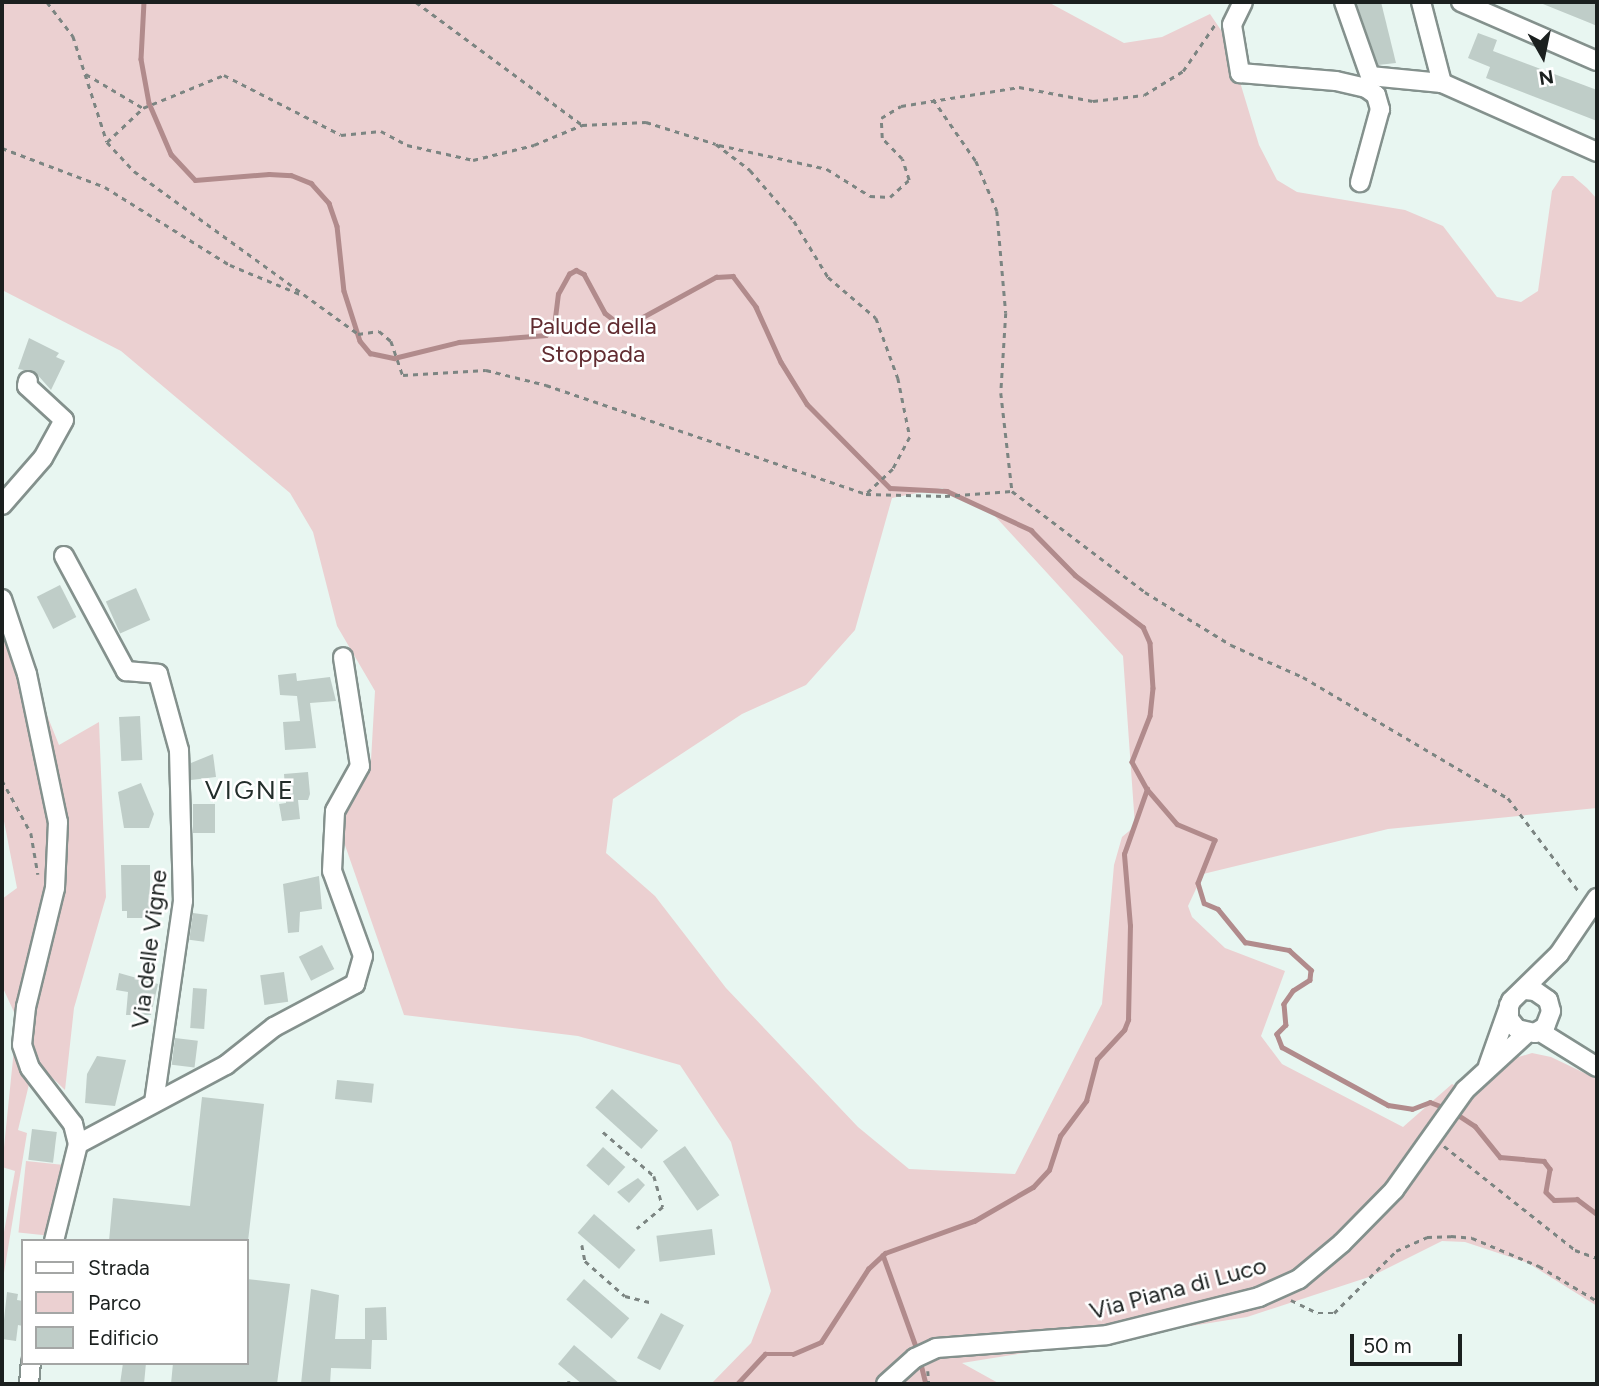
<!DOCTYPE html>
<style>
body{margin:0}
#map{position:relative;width:1599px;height:1386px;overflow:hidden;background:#e8f6f1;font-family:Figtree,sans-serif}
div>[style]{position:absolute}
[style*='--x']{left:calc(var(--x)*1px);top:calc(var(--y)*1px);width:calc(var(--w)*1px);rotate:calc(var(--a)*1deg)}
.green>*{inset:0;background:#ebd0d1;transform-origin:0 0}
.stream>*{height:4.5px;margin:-2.25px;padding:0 2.25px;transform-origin:2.25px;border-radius:2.25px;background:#b18b8c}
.building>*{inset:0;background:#bfcdc8;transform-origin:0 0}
.path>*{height:2.5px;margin-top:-1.25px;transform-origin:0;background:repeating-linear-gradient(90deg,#7c8582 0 5px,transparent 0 10px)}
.roads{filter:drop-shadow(2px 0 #84918d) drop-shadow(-2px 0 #84918d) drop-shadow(0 2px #84918d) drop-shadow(0 -2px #84918d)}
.minor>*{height:18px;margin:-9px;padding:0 9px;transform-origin:9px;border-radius:9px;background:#fff}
span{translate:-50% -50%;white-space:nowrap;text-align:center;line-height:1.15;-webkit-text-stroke:5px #fff;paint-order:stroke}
.park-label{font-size:24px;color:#612c31}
.street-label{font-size:24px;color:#1b201f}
.neighbourhood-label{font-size:26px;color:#232e2b;letter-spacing:2px}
.frame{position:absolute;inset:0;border:4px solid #1b201f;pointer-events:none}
.legend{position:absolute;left:21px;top:1239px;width:228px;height:126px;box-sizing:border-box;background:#fff;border:2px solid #a4a6a5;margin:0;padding:9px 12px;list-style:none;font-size:21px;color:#1b201f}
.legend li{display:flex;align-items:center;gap:14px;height:35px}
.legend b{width:35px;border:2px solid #a4a6a5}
.north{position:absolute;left:1508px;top:21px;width:70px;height:70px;-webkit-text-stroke:5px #fff;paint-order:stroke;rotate:171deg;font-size:19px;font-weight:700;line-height:28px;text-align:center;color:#1b201f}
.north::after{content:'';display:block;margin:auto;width:24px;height:32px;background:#1b201f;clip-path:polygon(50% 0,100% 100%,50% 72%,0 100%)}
.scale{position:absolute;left:1350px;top:1334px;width:112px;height:32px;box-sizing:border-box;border:4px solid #1b201f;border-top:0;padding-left:9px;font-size:21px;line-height:24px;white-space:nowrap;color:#1b201f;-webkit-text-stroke:5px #fff;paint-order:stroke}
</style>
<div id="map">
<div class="green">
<i style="clip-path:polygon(evenodd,2px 2px,1048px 2px,1124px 43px,1162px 37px,1210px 14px,1227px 39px,1259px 145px,1277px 180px,1297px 192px,1405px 210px,1443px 226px,1497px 297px,1521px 302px,1538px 291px,1552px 191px,1562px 176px,1573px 176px,1587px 188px,1597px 199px,1597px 808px,1388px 829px,1203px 874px,1188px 906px,1192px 917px,1225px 948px,1285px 971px,1261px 1036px,1282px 1064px,1403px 1127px,1452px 1084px,1473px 1095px,1490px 1073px,1512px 1059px,1532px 1053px,1551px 1057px,1597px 1079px,1597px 1306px,1528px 1263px,1465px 1242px,1442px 1241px,1372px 1276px,1247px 1317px,962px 1363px,1000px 1384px,711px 1384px,751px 1343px,771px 1291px,731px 1142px,680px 1065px,578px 1036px,404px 1015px,338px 825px,371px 760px,375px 691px,337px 626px,313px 532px,290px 493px,121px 351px,2px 290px,2px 2px,942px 488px,993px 514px,1123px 656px,1135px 826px,1122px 837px,1114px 865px,1102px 1004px,1015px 1174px,909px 1169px,858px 1127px,726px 988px,655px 896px,606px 853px,613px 799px,742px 714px,806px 685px,855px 630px,892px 498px,942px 488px)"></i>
<i style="clip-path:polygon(2px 603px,59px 745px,99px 722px,106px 897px,74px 1008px,65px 1090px,38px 1064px,2px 986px,2px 899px,17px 888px,2px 811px)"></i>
<i style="clip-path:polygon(14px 1049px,31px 1076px,18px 1130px,27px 1133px,2px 1285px,2px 1243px,15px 1171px,2px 1167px)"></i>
<i style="left:26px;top:1161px;width:36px;height:72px;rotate:6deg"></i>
</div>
<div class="stream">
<i style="--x:144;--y:2;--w:57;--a:93"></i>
<i style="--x:141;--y:59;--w:45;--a:79.7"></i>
<i style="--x:149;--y:103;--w:56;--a:66.7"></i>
<i style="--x:171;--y:154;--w:35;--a:47"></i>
<i style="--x:195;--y:180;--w:74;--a:-4.6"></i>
<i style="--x:269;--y:174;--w:22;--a:3"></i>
<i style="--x:291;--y:175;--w:22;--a:22"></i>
<i style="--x:311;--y:183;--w:27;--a:48"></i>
<i style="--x:329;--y:203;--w:24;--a:71"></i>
<i style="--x:337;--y:226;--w:65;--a:83.9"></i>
<i style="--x:344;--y:291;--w:52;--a:72.3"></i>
<i style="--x:360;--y:341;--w:16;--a:50"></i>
<i style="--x:370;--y:353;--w:25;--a:12"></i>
<i style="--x:394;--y:358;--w:67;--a:-13.8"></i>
<i style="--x:459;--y:342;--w:87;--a:-4.6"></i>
<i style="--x:546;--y:335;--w:12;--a:-48"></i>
<i style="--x:554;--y:326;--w:32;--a:-83"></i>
<i style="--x:558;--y:294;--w:23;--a:-61"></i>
<i style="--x:569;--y:274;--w:8;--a:-30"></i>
<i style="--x:576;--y:270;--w:9;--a:27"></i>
<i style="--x:584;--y:274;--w:44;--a:61.7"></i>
<i style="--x:605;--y:313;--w:18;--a:38"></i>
<i style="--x:619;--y:324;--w:11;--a:0"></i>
<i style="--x:630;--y:324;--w:98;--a:-28.7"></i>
<i style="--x:716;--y:277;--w:17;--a:-3"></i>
<i style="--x:733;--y:276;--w:39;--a:53"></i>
<i style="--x:756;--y:307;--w:60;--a:65.6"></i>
<i style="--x:781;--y:362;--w:49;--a:58.2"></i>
<i style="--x:807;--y:404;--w:118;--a:45.3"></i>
<i style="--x:890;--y:488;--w:57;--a:3"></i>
<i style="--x:947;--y:491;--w:93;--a:24.9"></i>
<i style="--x:1031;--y:530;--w:63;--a:45.6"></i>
<i style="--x:1075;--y:575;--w:86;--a:37.4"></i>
<i style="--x:1143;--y:627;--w:17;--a:66"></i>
<i style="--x:1150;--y:643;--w:45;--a:86.2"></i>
<i style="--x:1153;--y:688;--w:28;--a:96"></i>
<i style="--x:1150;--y:716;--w:49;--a:111.4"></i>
<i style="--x:1132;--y:762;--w:31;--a:61"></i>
<i style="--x:1147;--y:789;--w:46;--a:49.4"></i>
<i style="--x:1177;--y:824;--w:41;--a:22.8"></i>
<i style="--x:1215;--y:840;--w:46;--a:111.6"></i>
<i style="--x:1198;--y:883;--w:21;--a:73"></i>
<i style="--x:1204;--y:903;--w:15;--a:23"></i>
<i style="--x:1218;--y:909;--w:43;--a:50.7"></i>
<i style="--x:1245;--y:942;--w:45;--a:10.3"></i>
<i style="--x:1289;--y:950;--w:30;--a:42"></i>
<i style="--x:1311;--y:970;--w:10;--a:96"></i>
<i style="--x:1310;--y:980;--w:20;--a:147"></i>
<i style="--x:1293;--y:991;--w:16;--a:125"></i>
<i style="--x:1284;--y:1004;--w:21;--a:85"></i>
<i style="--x:1286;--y:1025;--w:13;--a:135"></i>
<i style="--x:1277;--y:1034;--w:14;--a:69"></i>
<i style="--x:1282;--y:1047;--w:121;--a:28.7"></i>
<i style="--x:1388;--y:1105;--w:24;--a:9"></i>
<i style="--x:1412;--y:1109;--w:19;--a:-21"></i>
<i style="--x:1430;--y:1102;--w:19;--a:21"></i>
<i style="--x:1455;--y:1113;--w:24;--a:33"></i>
<i style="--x:1475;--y:1126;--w:40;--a:51"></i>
<i style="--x:1500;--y:1157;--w:44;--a:5.2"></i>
<i style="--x:1544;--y:1161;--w:10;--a:53"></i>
<i style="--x:1550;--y:1169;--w:23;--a:100"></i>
<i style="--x:1546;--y:1192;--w:11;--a:45"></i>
<i style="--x:1554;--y:1200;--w:23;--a:-2"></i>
<i style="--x:1577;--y:1199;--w:25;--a:37"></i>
<i style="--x:883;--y:1255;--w:103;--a:70.2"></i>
<i style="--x:920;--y:1360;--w:25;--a:76"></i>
<i style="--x:737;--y:1384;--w:41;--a:-47"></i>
<i style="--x:765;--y:1354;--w:28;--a:0"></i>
<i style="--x:793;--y:1354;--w:30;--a:-23"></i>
<i style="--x:821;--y:1342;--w:87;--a:-57.2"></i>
<i style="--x:868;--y:1269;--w:23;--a:-43"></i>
<i style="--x:885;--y:1253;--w:95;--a:-19.8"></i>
<i style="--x:974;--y:1221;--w:68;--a:-30"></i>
<i style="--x:1033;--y:1187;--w:23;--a:-47"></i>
<i style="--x:1049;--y:1170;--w:36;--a:-72"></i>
<i style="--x:1060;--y:1136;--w:44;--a:-53.4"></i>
<i style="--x:1086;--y:1101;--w:43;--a:-75.3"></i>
<i style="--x:1097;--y:1059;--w:40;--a:-47"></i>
<i style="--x:1124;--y:1030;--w:11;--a:-68"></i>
<i style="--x:1128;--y:1020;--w:94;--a:-88.8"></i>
<i style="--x:1130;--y:926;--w:72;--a:-94.8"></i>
<i style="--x:1124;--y:854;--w:69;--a:-70.5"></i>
</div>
<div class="building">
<i style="clip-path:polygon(1356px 2px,1381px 2px,1396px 63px,1378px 65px)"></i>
<i style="clip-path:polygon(1538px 2px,1597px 2px,1597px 26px,1590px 23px)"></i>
<i style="clip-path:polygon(1478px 33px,1497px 40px,1493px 51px,1597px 90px,1597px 121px,1486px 78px,1490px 67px,1468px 58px)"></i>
<i style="clip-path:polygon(29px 338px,59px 353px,56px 357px,65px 361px,51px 390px,35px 372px,18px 369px)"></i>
<i style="left:60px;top:585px;width:36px;height:26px;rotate:63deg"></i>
<i style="left:136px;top:588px;width:35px;height:33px;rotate:66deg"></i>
<i style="clip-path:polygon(296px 673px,297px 681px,330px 677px,336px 701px,310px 703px,316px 748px,285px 750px,283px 722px,300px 721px,297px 696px,280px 695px,278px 675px)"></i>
<i style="left:140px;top:716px;width:44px;height:21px;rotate:87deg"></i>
<i style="clip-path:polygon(213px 754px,216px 777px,191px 780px,191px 763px)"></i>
<i style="clip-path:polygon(308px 772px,310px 794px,308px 800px,298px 800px,300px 819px,282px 821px,279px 804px,286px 803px,284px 774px)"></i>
<i style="clip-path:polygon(141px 783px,154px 814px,149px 828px,124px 828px,118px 792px)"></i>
<i style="left:193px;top:804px;width:22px;height:29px"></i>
<i style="clip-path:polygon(121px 865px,150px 865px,150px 918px,127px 918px,127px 911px,122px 911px)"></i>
<i style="clip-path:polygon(319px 876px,322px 909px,300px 912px,299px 932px,288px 933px,283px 884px)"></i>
<i style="left:193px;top:913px;width:15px;height:27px;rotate:8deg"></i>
<i style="left:322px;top:945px;width:27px;height:26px;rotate:63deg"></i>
<i style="left:284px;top:972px;width:30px;height:24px;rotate:82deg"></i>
<i style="clip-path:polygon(119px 973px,158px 984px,151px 1015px,126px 1015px,128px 992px,116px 990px)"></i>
<i style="left:193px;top:988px;width:14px;height:40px;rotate:4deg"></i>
<i style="left:175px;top:1038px;width:23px;height:27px;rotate:7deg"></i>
<i style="clip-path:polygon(97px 1056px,126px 1060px,115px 1106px,85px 1103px,87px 1074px)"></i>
<i style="left:337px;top:1080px;width:37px;height:19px;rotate:6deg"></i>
<i style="left:612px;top:1089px;width:62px;height:25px;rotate:42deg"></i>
<i style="clip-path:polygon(202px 1097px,264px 1104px,248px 1241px,109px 1241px,113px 1198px,190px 1206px)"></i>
<i style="left:32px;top:1129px;width:25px;height:31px;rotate:7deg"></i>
<i style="left:685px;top:1146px;width:60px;height:27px;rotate:55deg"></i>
<i style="left:603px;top:1147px;width:30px;height:25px;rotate:42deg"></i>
<i style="clip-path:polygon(638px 1178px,645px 1185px,629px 1203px,617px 1192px)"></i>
<i style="left:594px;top:1214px;width:55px;height:25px;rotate:41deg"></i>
<i style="left:712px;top:1229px;width:26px;height:56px;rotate:83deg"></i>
<i style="clip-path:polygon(247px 1279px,290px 1284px,277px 1384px,171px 1384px,173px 1363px,247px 1363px)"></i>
<i style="left:584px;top:1279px;width:60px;height:27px;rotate:41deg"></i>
<i style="clip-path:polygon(311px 1289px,339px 1295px,335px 1339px,365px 1339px,365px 1308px,386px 1307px,387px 1340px,372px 1340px,371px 1369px,331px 1368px,330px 1384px,301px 1384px)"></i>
<i style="clip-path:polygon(7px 1292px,18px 1294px,17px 1300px,23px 1301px,23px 1326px,18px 1325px,16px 1341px,2px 1339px)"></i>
<i style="left:661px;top:1313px;width:26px;height:51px;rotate:28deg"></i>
<i style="clip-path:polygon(574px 1345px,620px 1384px,582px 1384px,558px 1364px)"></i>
<i style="clip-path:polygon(123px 1363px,146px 1363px,144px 1384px,120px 1384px)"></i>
</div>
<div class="path">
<i style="--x:47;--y:2;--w:43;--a:52.6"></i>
<i style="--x:73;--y:36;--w:111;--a:72.2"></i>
<i style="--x:107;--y:142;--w:40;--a:47"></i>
<i style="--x:134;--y:171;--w:277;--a:36"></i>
<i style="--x:358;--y:334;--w:21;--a:-8"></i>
<i style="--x:379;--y:331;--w:16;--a:40"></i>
<i style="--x:391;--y:341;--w:36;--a:71"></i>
<i style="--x:403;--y:375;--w:83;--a:-3.4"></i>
<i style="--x:486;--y:370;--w:62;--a:14"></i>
<i style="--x:546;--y:385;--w:338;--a:18.8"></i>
<i style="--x:866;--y:494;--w:79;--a:1.5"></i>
<i style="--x:945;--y:496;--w:67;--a:-4.3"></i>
<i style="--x:1012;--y:491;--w:167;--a:37.2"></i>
<i style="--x:1145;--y:592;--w:101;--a:31.6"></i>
<i style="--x:1231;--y:645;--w:79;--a:24"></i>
<i style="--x:1303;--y:677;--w:238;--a:30.6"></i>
<i style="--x:1508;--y:798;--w:119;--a:52.8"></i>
<i style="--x:416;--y:2;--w:207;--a:36.5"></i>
<i style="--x:86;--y:74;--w:66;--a:30.8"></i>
<i style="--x:933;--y:99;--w:75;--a:55.3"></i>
<i style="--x:976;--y:161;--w:54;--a:67.2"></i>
<i style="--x:997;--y:211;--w:102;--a:85"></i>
<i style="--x:1006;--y:313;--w:80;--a:93.6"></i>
<i style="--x:1001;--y:393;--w:97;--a:83.5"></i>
<i style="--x:107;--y:142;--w:50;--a:-43.4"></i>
<i style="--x:143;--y:108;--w:87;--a:-22.2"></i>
<i style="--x:224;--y:75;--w:131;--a:27.1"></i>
<i style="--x:341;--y:135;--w:40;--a:-5.7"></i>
<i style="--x:381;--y:131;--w:30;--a:28"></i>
<i style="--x:407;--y:145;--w:68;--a:12.8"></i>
<i style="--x:473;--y:160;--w:63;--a:-13.8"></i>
<i style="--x:534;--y:145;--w:52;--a:-22.6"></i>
<i style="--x:582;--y:125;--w:64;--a:-2.7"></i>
<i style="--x:646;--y:122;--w:73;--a:17.4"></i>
<i style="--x:716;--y:144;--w:43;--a:37.4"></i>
<i style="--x:750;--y:170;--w:67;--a:49.2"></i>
<i style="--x:794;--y:221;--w:66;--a:58.7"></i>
<i style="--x:828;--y:277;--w:63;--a:40.5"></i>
<i style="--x:876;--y:318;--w:64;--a:69.9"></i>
<i style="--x:898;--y:378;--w:60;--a:78.5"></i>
<i style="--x:910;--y:437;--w:36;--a:118"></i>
<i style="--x:893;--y:469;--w:37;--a:137"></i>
<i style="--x:719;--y:145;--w:111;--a:12.5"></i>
<i style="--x:827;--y:169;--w:51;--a:32.1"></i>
<i style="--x:870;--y:196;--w:20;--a:3"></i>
<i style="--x:890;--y:197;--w:25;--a:-42"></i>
<i style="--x:909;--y:180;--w:22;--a:-108"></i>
<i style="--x:902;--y:159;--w:29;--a:-134"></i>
<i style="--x:882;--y:138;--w:20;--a:-93"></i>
<i style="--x:881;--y:118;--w:23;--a:-31"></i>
<i style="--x:901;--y:106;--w:120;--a:-9.1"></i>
<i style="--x:1019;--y:87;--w:75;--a:10.7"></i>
<i style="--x:1093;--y:101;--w:51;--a:-6.7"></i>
<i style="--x:1144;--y:95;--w:46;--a:-31.6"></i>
<i style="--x:1183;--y:71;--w:58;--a:-55.5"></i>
<i style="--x:2;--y:148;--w:110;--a:20.7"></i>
<i style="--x:105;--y:187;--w:147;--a:32"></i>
<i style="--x:230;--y:265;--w:76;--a:22.5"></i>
<i style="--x:2;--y:780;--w:60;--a:61.3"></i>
<i style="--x:31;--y:833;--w:42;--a:80.3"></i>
<i style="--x:603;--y:1132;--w:67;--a:40.8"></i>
<i style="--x:654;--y:1176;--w:32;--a:74"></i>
<i style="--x:663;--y:1207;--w:34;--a:140"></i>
<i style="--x:1444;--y:1146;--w:167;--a:38.4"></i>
<i style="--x:1575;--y:1250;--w:23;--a:20"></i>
<i style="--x:582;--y:1245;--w:16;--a:79"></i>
<i style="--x:585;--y:1261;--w:53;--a:41.2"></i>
<i style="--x:625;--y:1296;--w:25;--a:14"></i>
<i style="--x:1291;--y:1300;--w:30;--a:26"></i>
<i style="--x:1318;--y:1313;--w:16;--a:0"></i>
<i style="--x:1334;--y:1313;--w:88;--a:-45"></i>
<i style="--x:1396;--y:1251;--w:34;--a:-24"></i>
<i style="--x:1427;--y:1237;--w:24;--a:-2"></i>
<i style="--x:1451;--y:1236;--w:21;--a:5"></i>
<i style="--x:1472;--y:1238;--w:73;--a:22.7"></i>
<i style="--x:1539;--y:1266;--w:68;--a:31.1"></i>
<i style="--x:928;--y:1371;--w:13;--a:86"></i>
<i style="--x:569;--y:1381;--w:3;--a:90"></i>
</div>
<div class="roads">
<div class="minor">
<i style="--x:1243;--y:2;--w:25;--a:116"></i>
<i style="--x:1232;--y:25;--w:49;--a:80.5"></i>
<i style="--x:1240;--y:73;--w:96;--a:4.8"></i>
<i style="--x:1336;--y:81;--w:31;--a:13"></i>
<i style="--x:1366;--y:88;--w:12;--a:35"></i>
<i style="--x:1376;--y:95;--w:15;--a:74"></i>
<i style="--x:1380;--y:109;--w:76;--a:105.3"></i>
<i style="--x:1344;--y:2;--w:78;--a:70.6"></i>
<i style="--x:1370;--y:76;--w:72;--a:5.6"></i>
<i style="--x:1421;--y:2;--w:84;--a:75.5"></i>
<i style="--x:1442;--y:83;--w:170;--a:24"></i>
<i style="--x:1461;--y:2;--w:148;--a:23.5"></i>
<i style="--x:2;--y:505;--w:62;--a:-48.9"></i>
<i style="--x:43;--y:458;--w:43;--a:-61.1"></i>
<i style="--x:64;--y:420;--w:50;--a:-137.4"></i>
<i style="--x:27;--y:386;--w:5;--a:-79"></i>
<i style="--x:64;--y:556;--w:131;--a:61.7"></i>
<i style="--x:126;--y:671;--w:32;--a:5"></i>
<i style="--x:158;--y:674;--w:79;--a:74.6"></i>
<i style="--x:179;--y:750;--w:151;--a:88.5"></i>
<i style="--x:183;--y:901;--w:204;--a:98.2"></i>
<i style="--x:2;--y:599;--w:79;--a:71.6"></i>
<i style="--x:27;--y:674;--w:151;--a:78.2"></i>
<i style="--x:58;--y:822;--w:66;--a:92.6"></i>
<i style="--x:55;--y:888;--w:122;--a:103.7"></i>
<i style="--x:26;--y:1007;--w:38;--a:96"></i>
<i style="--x:22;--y:1045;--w:24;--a:71"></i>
<i style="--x:30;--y:1068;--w:71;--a:52.5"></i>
<i style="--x:73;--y:1124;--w:21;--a:76"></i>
<i style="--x:78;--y:1144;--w:100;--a:103.9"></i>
<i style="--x:1509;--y:1005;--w:14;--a:90"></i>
<i style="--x:1509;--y:1019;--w:13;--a:51"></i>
<i style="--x:1517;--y:1029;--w:18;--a:13"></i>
<i style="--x:1535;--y:1033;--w:12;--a:-31"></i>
<i style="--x:1545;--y:1027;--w:17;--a:-69"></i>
<i style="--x:1551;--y:1011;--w:11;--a:-105"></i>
<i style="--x:1548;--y:1000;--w:16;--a:-145"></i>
<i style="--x:1535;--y:991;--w:10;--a:-174"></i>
<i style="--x:1539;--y:1031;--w:68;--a:31.8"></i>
<i style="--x:1488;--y:1066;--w:69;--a:-70.5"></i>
<i style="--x:1511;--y:1001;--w:67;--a:-44.4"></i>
<i style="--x:1559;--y:954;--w:68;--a:-55.8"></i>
<i style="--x:78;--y:1144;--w:168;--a:-28.1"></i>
<i style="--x:226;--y:1065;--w:61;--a:-38.4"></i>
<i style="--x:274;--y:1027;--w:92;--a:-28"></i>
<i style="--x:355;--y:984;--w:29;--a:-74"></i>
<i style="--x:363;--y:956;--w:90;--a:-110"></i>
<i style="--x:332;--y:871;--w:60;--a:-87.1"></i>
<i style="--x:335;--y:811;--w:51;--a:-60.9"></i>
<i style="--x:360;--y:766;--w:110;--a:-98.9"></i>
<i style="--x:29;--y:1384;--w:21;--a:-85"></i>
<i style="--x:886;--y:1384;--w:39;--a:-42"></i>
<i style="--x:915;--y:1358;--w:23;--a:-25"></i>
<i style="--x:936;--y:1348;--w:171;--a:-4.3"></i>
<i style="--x:1107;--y:1335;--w:157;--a:-14"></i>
<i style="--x:1259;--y:1297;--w:44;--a:-24.2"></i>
<i style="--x:1299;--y:1279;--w:56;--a:-39.9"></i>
<i style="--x:1342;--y:1243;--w:74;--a:-45.5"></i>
<i style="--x:1394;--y:1190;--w:123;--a:-54.6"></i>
<i style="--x:1465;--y:1090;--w:84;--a:-42.6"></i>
</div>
</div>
<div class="park-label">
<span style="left:593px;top:340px">Palude della<br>Stoppada</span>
</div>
<div class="street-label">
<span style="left:149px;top:949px;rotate:-83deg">Via delle Vigne</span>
<span style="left:1178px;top:1288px;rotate:-15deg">Via Piana di Luco</span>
</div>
<div class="neighbourhood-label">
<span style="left:250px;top:791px">VIGNE</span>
</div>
<div class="frame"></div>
<ul class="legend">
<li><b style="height:9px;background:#fff"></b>Strada</li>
<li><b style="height:19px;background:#ebd0d1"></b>Parco</li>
<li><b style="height:19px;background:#bfcdc8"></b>Edificio</li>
</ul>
<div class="north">N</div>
<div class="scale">50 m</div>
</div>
